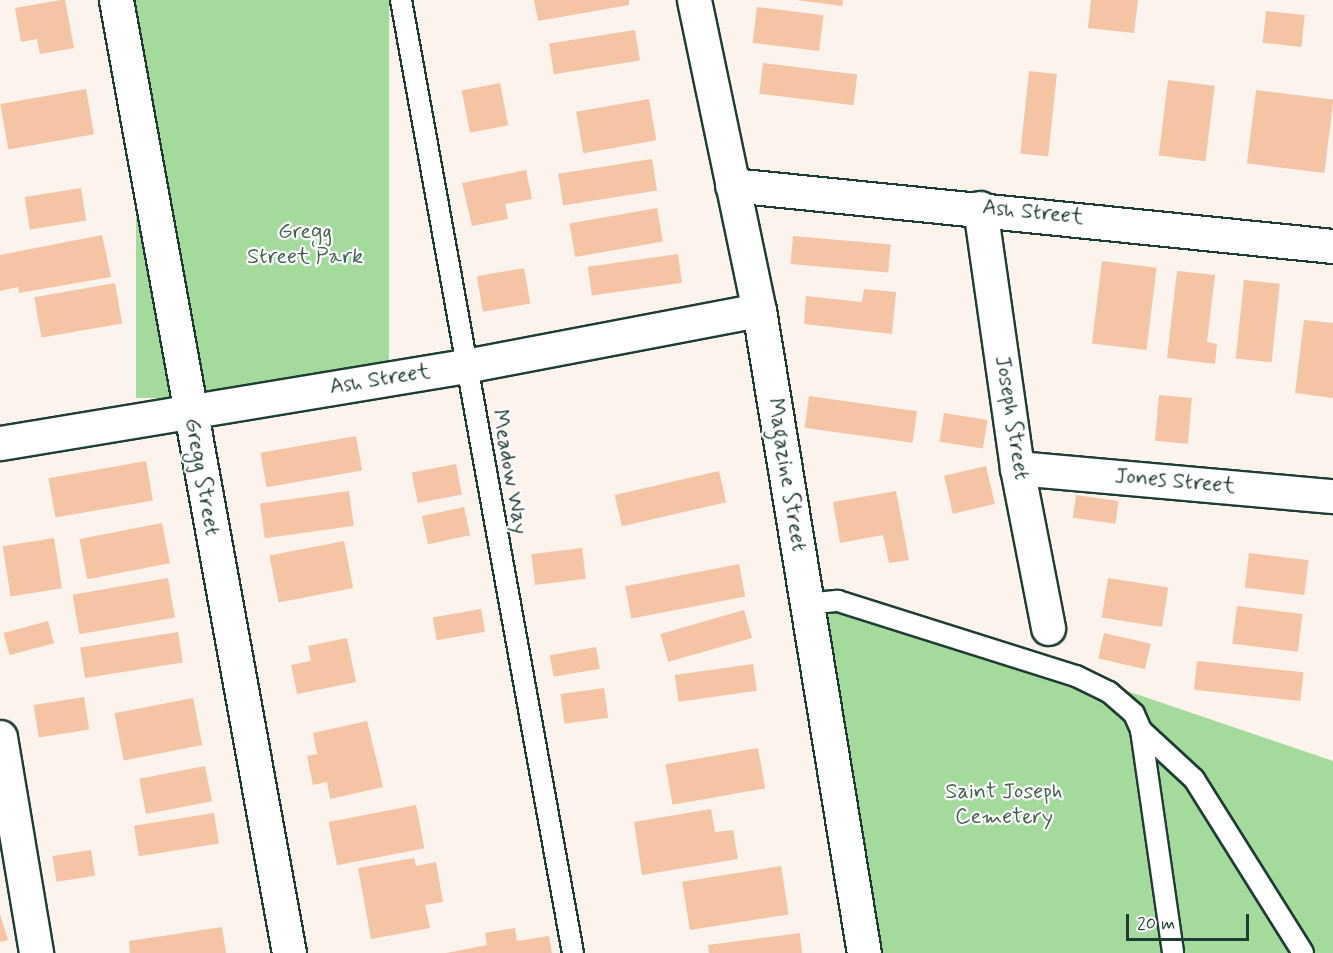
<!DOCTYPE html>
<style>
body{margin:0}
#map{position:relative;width:1333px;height:953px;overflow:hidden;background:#fdf3ed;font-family:Mynerve,sans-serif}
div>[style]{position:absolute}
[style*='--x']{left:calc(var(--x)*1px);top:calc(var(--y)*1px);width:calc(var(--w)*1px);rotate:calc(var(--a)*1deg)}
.green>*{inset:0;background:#a5da9d;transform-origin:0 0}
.building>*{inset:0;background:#f5c4a5;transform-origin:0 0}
.roads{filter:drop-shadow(2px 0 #1f3d34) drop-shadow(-2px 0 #1f3d34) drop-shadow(0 2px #1f3d34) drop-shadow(0 -2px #1f3d34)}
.service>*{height:20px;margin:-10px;padding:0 10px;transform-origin:10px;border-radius:10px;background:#fff}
.minor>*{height:33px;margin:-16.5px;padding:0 16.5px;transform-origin:16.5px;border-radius:16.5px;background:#fff}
span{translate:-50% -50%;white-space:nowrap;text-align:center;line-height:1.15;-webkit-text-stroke:4.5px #fff;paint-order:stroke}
.street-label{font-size:22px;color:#1f3d34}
.park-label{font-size:22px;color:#40644e}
.scale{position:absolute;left:1126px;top:914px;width:123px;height:27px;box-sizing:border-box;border:3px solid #1f3d34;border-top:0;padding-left:8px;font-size:18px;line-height:21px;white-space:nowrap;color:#1f3d34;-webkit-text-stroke:4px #fff;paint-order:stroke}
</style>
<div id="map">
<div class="green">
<i style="left:136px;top:0;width:253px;height:398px"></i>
<i style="clip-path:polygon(818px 586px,1333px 761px,1333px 953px,879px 953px)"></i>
</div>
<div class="building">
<i style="clip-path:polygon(61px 0,65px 0,74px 48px,40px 54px,37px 39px,21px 42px,15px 8px)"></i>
<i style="clip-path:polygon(534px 0,629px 0,629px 5px,538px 21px)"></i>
<i style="clip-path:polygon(796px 0,843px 0,842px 6px)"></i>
<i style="clip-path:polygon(1091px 0,1138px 0,1134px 33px,1088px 28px)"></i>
<i style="left:757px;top:7px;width:67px;height:36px;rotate:7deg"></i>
<i style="left:1266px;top:11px;width:39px;height:32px;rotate:6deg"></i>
<i style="left:635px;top:30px;width:31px;height:87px;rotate:81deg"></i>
<i style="left:763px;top:63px;width:95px;height:31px;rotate:7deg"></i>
<i style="left:1029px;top:71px;width:28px;height:83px;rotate:6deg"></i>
<i style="left:1168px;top:80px;width:47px;height:76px;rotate:7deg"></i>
<i style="left:500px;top:83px;width:43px;height:39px;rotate:79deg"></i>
<i style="left:86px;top:89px;width:46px;height:87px;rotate:80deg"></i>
<i style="left:1256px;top:90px;width:78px;height:74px;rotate:7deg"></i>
<i style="left:649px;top:99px;width:42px;height:74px;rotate:80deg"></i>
<i style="left:652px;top:159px;width:32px;height:95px;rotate:81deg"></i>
<i style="clip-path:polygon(526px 170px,532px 199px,505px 204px,508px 219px,472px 226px,462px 183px)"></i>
<i style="left:81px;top:188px;width:33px;height:57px;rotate:81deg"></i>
<i style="left:657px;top:208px;width:34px;height:89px;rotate:80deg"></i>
<i style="clip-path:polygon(102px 235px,111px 277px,19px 293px,18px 287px,0 291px,0 255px)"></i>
<i style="left:793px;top:236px;width:98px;height:28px;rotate:5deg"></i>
<i style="left:678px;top:254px;width:29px;height:91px;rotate:82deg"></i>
<i style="left:1102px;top:261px;width:55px;height:83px;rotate:7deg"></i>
<i style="left:524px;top:268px;width:36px;height:48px;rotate:80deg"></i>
<i style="clip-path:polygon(1177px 271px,1215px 275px,1207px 342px,1217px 344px,1215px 364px,1167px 358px)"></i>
<i style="left:1244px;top:280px;width:36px;height:79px;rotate:6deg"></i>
<i style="left:115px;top:283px;width:41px;height:82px;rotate:80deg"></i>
<i style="clip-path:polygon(864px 289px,896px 292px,892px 334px,804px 324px,806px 296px,862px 302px)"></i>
<i style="clip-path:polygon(1304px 320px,1333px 323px,1333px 398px,1295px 393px)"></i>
<i style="left:1159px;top:395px;width:33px;height:46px;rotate:5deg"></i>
<i style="left:809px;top:396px;width:109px;height:32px;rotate:8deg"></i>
<i style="left:944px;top:413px;width:44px;height:29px;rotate:9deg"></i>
<i style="left:356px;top:436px;width:35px;height:97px;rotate:80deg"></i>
<i style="left:146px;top:461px;width:40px;height:99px;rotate:80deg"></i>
<i style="left:456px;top:464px;width:31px;height:45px;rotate:79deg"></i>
<i style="left:986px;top:466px;width:39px;height:43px;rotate:77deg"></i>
<i style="left:719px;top:471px;width:32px;height:107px;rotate:77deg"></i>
<i style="left:349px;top:491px;width:35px;height:90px;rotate:82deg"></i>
<i style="clip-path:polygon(896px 491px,909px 560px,889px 563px,883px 535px,840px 543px,833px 502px)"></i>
<i style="left:1076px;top:495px;width:43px;height:23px;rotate:8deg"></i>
<i style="left:464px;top:507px;width:29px;height:43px;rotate:78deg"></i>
<i style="left:162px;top:523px;width:41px;height:84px;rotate:79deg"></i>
<i style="left:54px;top:538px;width:51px;height:52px;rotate:81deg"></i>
<i style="left:344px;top:541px;width:48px;height:76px;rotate:79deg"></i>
<i style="left:582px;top:548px;width:31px;height:51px;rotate:83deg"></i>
<i style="left:1249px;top:553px;width:60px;height:35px;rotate:7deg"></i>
<i style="left:739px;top:564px;width:33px;height:116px;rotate:79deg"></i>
<i style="left:168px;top:578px;width:40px;height:97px;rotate:80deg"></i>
<i style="left:1108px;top:578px;width:61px;height:40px;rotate:9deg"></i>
<i style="left:1237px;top:606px;width:66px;height:38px;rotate:7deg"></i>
<i style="left:481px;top:609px;width:23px;height:49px;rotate:80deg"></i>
<i style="left:744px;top:610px;width:29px;height:87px;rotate:74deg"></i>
<i style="left:48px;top:621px;width:23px;height:46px;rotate:75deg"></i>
<i style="left:178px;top:632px;width:31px;height:99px;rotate:81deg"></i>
<i style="left:1104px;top:633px;width:48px;height:26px;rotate:13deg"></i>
<i style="clip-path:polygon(347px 638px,356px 682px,297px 694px,291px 665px,311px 661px,308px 646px)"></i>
<i style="left:596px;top:647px;width:22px;height:47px;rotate:80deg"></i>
<i style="left:1197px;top:661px;width:107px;height:29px;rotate:6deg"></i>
<i style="left:753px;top:664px;width:27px;height:79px;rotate:82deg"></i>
<i style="left:604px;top:688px;width:30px;height:44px;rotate:82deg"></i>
<i style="left:84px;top:697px;width:33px;height:51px;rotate:81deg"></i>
<i style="left:193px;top:698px;width:48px;height:80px;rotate:79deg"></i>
<i style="clip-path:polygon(367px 721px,383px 787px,330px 799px,327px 782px,313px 785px,307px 756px,317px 754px,313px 733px)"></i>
<i style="left:758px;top:748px;width:41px;height:94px;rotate:80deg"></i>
<i style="left:205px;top:766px;width:36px;height:67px;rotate:79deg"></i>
<i style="left:416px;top:805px;width:44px;height:89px;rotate:79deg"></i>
<i style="clip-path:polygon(711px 809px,715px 832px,733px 830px,738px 859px,642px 875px,634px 822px)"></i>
<i style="left:214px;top:813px;width:31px;height:81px;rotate:81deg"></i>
<i style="left:91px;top:850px;width:26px;height:39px;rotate:81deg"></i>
<i style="clip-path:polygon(414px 858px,416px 866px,436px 862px,443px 902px,425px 905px,430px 928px,371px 939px,358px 868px)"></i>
<i style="left:781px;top:866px;width:49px;height:100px;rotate:81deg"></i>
<i style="clip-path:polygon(0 914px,8px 940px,0 942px)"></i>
<i style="clip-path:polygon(222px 927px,226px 953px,130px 953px,129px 941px)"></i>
<i style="clip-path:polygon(515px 928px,517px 941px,549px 936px,552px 953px,446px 953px,487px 945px,485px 933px)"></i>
<i style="clip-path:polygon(800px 933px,802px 953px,709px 953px,708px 945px)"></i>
</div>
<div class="roads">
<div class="service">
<i style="--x:401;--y:0;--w:968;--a:79.77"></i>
<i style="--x:807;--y:604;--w:31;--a:-6"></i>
<i style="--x:838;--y:601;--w:250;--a:17.5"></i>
<i style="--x:1076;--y:676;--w:37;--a:26"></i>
<i style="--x:1109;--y:692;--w:33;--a:41"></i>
<i style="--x:1134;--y:714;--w:17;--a:66"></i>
<i style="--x:1141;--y:730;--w:225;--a:81.8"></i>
<i style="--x:1141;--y:730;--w:72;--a:42.8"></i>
<i style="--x:1194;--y:779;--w:205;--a:57.9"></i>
</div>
<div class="minor">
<i style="--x:116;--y:0;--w:969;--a:79.71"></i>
<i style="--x:694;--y:0;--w:317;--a:78.2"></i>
<i style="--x:759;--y:310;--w:652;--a:80.73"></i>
<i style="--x:732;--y:185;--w:604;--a:5.8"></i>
<i style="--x:980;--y:208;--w:263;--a:81.9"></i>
<i style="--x:1017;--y:468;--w:163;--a:79"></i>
<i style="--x:0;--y:443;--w:471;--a:-9.4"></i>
<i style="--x:465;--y:366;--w:299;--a:-10.8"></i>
<i style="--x:1017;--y:468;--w:317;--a:5.1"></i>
<i style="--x:0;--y:737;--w:219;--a:80.5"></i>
</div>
</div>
<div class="street-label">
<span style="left:1033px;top:213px;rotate:6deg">Ash Street</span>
<span style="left:380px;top:380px;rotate:-9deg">Ash Street</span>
<span style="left:1011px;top:418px;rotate:81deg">Joseph Street</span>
<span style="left:509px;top:472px;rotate:80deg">Meadow Way</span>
<span style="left:786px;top:475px;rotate:81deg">Magazine Street</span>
<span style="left:201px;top:477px;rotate:80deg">Gregg Street</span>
<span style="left:1175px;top:482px;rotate:5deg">Jones Street</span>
</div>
<div class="park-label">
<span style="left:305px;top:245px">Gregg<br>Street Park</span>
<span style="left:1004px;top:805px">Saint Joseph<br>Cemetery</span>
</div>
<div class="scale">20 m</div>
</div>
